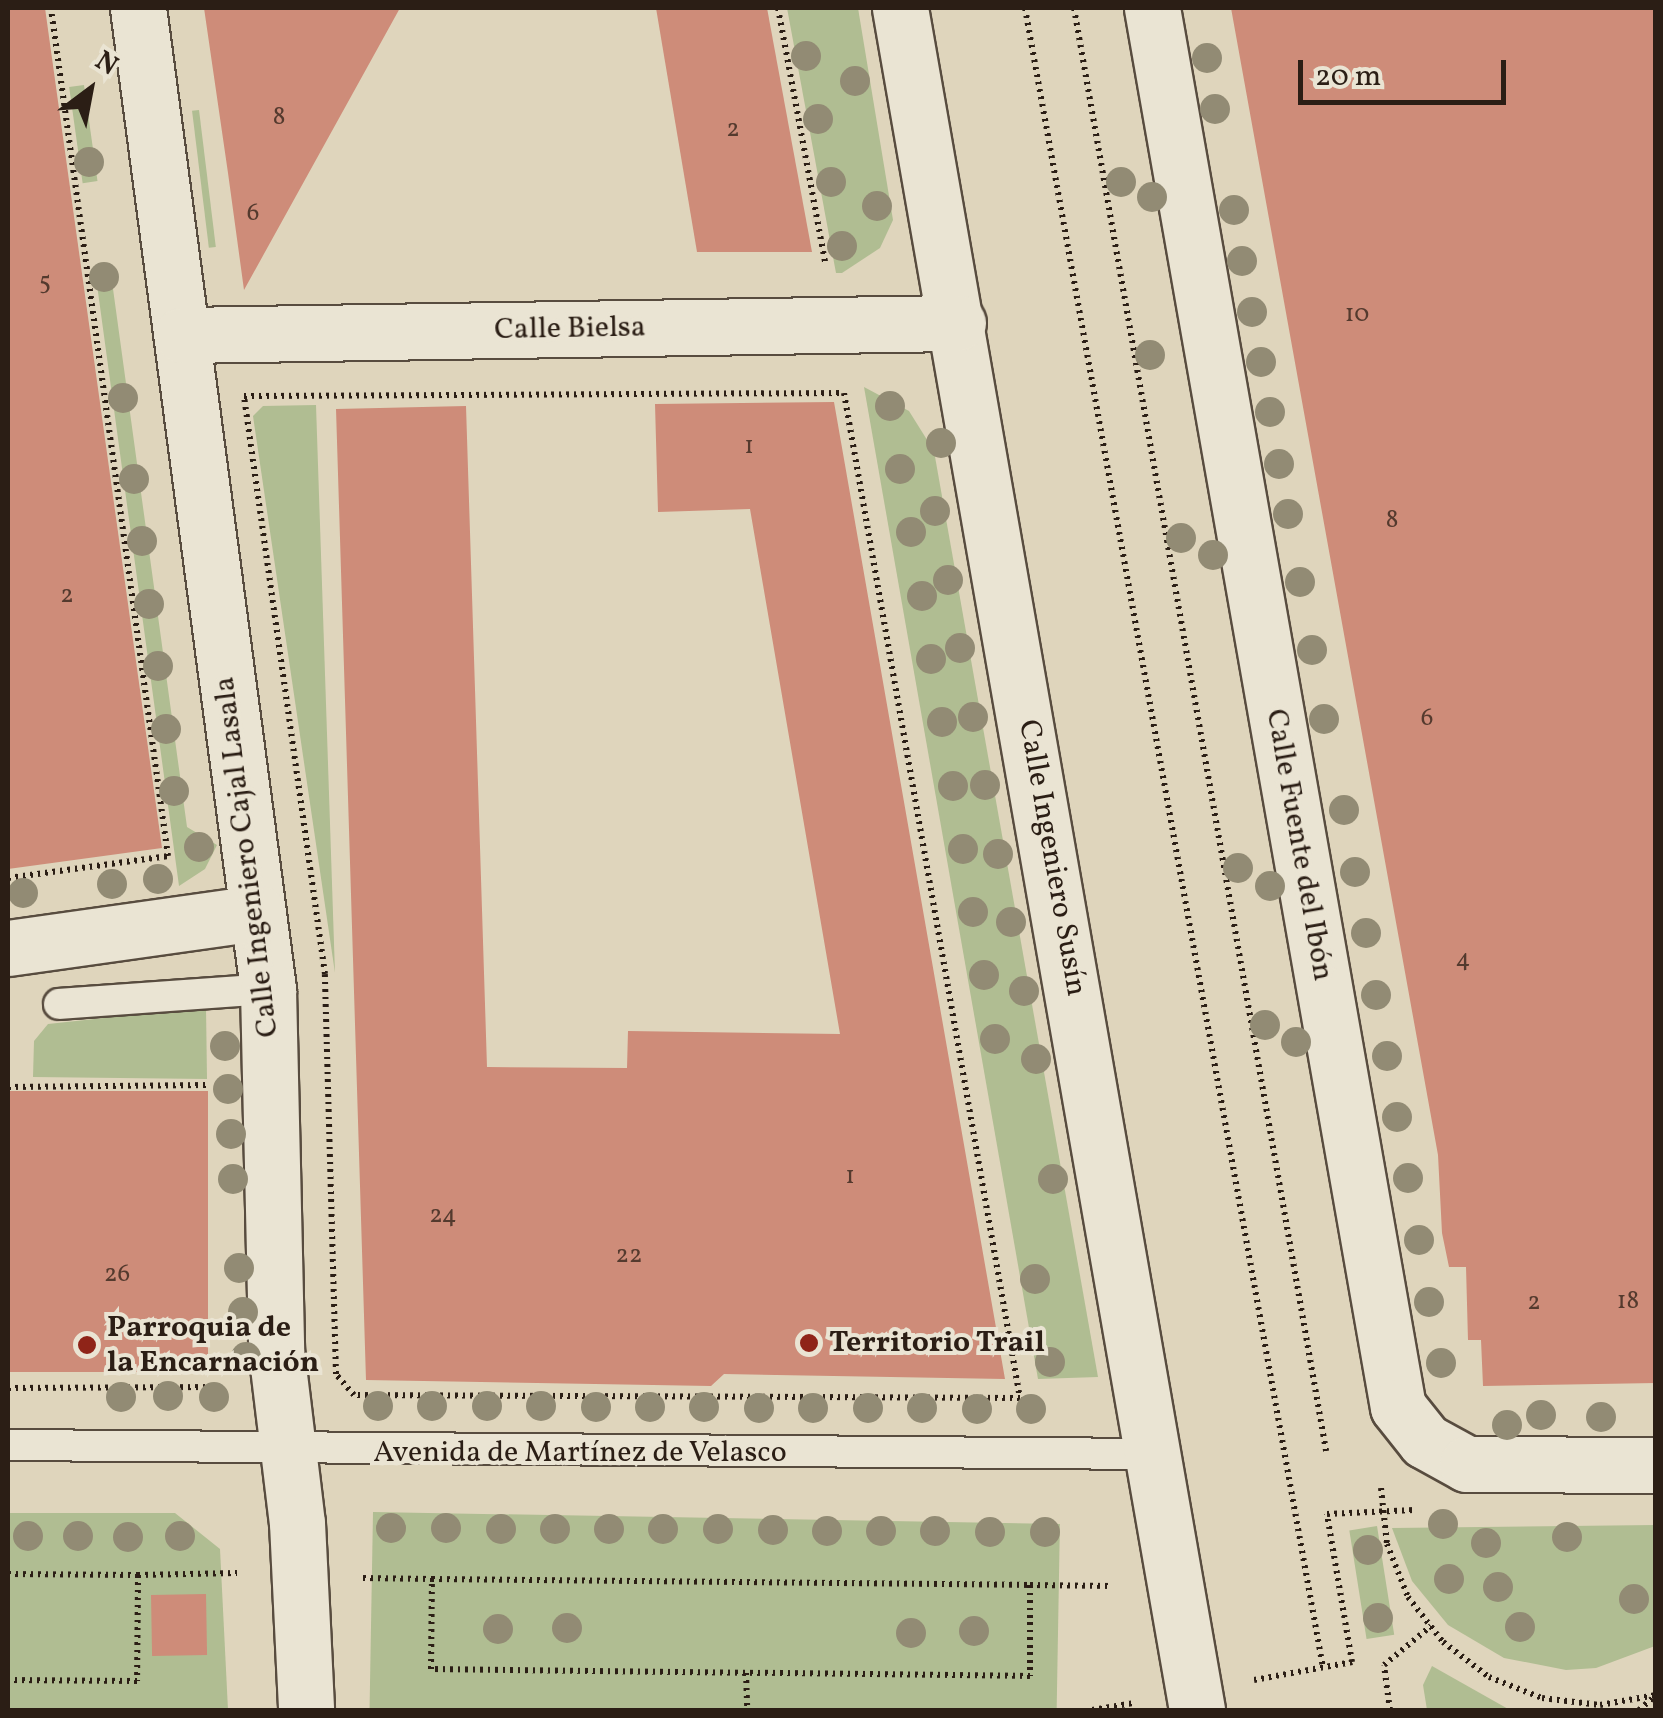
<!DOCTYPE html>
<meta charset="utf-8">
<style>
body{margin:0}
#map{position:relative;width:1663px;height:1718px;overflow:hidden;background:#dfd5bc;font-family:Vollkorn,serif}
div>[style]{position:absolute}
[style*='--x']{left:calc(var(--x)*1px);top:calc(var(--y)*1px);width:calc(var(--w)*1px);rotate:calc(var(--a)*1deg)}
.green>*{inset:0;background:#b0bd92;transform-origin:0 0}
.building>*{inset:0;background:#ce8c79;transform-origin:0 0}
.path>*{height:6px;margin-top:-3px;transform-origin:0;background:repeating-linear-gradient(90deg,#2b1e15 0 2.5px,transparent 0 7.5px)}
.roads{filter:drop-shadow(2px 0 #584c3f) drop-shadow(-2px 0 #584c3f) drop-shadow(0 2px #584c3f) drop-shadow(0 -2px #584c3f)}
.service>*{height:30px;margin:-15px;padding:0 15px;transform-origin:15px;border-radius:15px;background:#eae4d3}
.minor>*{height:55px;margin:-27.5px;padding:0 27.5px;transform-origin:27.5px;border-radius:27.5px;background:#eae4d3}
.trees>*{width:30px;height:30px;margin:-15px;border-radius:50%;background:#928b74}
.dots>*{width:28px;height:28px;translate:-50% -50%;box-sizing:border-box;border:5px solid #eae4d3;border-radius:50%}
span{translate:-50% -50%;white-space:nowrap;text-align:center;line-height:1.15;-webkit-text-stroke:8px #eae4d3;paint-order:stroke}
.number-label{font-size:25px;color:#543a2e}
.number-label span{-webkit-text-stroke-width:0}
.street-label{font-size:30px;color:#2b1e15}
.poi-label{font-size:30px;color:#2b1e15;font-weight:700}
.left{translate:0 -50%;text-align:left}
.frame{position:absolute;inset:0;border:10px solid #2b1e15;pointer-events:none}
.north{position:absolute;left:40px;top:40px;width:100px;height:100px;-webkit-text-stroke:8px #eae4d3;paint-order:stroke;rotate:32deg;font-size:28px;font-weight:700;line-height:40px;text-align:center;color:#2b1e15}
.north::after{content:'';display:block;margin:auto;width:35px;height:45px;background:#2b1e15;clip-path:polygon(50% 0,100% 100%,50% 72%,0 100%)}
.scale{position:absolute;left:1298px;top:60px;width:208px;height:45px;box-sizing:border-box;border:5px solid #2b1e15;border-top:0;padding-left:12px;font-size:30px;line-height:35px;white-space:nowrap;color:#2b1e15;-webkit-text-stroke:8px #eae4d3;paint-order:stroke}
</style>
<div id="map">
<div class="green">
<i style="clip-path:polygon(787px 8px,858px 8px,893px 220px,880px 248px,842px 273px,836px 273px)"></i>
<i style="left:84px;top:85px;width:97px;height:15px;rotate:82deg"></i>
<i style="left:199px;top:110px;width:138px;height:7px;rotate:83deg"></i>
<i style="clip-path:polygon(110px 267px,187px 827px,217px 845px,205px 869px,179px 886px,95px 270px)"></i>
<i style="clip-path:polygon(864px 387px,909px 411px,934px 451px,1098px 1377px,1038px 1379px)"></i>
<i style="clip-path:polygon(316px 405px,335px 973px,253px 416px,263px 406px)"></i>
<i style="clip-path:polygon(206px 1007px,207px 1079px,33px 1077px,34px 1041px,48px 1024px)"></i>
<i style="left:373px;top:1512px;width:687px;height:198px;rotate:1deg"></i>
<i style="clip-path:polygon(8px 1513px,175px 1513px,220px 1549px,228px 1710px,8px 1710px)"></i>
<i style="clip-path:polygon(1655px 1525px,1655px 1646px,1596px 1668px,1566px 1670px,1504px 1658px,1448px 1625px,1412px 1581px,1392px 1528px)"></i>
<i style="left:1377px;top:1526px;width:110px;height:28px;rotate:81deg"></i>
<i style="clip-path:polygon(1432px 1666px,1510px 1710px,1427px 1710px,1423px 1685px)"></i>
</div>
<div class="building">
<i style="clip-path:polygon(8px 8px,45px 8px,162px 848px,8px 869px)"></i>
<i style="clip-path:polygon(204px 8px,400px 8px,244px 290px,228px 173px)"></i>
<i style="clip-path:polygon(656px 8px,767px 8px,812px 252px,697px 252px)"></i>
<i style="clip-path:polygon(1231px 8px,1656px 8px,1656px 1383px,1483px 1386px,1481px 1340px,1468px 1340px,1466px 1267px,1449px 1267px,1442px 1233px,1438px 1155px)"></i>
<i style="clip-path:polygon(834px 402px,1005px 1379px,724px 1374px,711px 1386px,366px 1380px,336px 409px,466px 406px,487px 1067px,627px 1068px,628px 1031px,840px 1034px,750px 509px,658px 512px,655px 404px)"></i>
<i style="left:208px;top:1091px;width:281px;height:200px;rotate:90deg"></i>
<i style="left:206px;top:1594px;width:61px;height:55px;rotate:89deg"></i>
</div>
<div class="path">
<i style="--x:778;--y:8;--w:258;--a:79.5"></i>
<i style="--x:1025;--y:8;--w:1687;--a:79.82"></i>
<i style="--x:1074;--y:8;--w:1465;--a:80.09"></i>
<i style="--x:844;--y:393;--w:1020;--a:80.07"></i>
<i style="--x:1020;--y:1398;--w:666;--a:-179.74"></i>
<i style="--x:354;--y:1395;--w:28;--a:-131"></i>
<i style="--x:336;--y:1374;--w:400;--a:-91.6"></i>
<i style="--x:325;--y:974;--w:584;--a:-97.98"></i>
<i style="--x:244;--y:396;--w:600;--a:-0.29"></i>
<i style="--x:8;--y:878;--w:162;--a:-7.8"></i>
<i style="--x:168;--y:856;--w:856;--a:-97.86"></i>
<i style="--x:8;--y:1087;--w:198;--a:-0.6"></i>
<i style="--x:8;--y:1388;--w:208;--a:-0.3"></i>
<i style="--x:1381;--y:1488;--w:56;--a:83.9"></i>
<i style="--x:1387;--y:1544;--w:57;--a:68.4"></i>
<i style="--x:1408;--y:1597;--w:57;--a:52.1"></i>
<i style="--x:1443;--y:1642;--w:58;--a:37.3"></i>
<i style="--x:1489;--y:1677;--w:57;--a:21.6"></i>
<i style="--x:1542;--y:1698;--w:58;--a:6.9"></i>
<i style="--x:1600;--y:1705;--w:57;--a:-10.1"></i>
<i style="--x:8;--y:1574;--w:130;--a:0.4"></i>
<i style="--x:138;--y:1575;--w:106;--a:90.5"></i>
<i style="--x:137;--y:1681;--w:129;--a:-179.6"></i>
<i style="--x:138;--y:1575;--w:99;--a:-1.2"></i>
<i style="--x:363;--y:1578;--w:69;--a:0.8"></i>
<i style="--x:1030;--y:1585;--w:91;--a:90"></i>
<i style="--x:1030;--y:1676;--w:599;--a:-179.33"></i>
<i style="--x:431;--y:1669;--w:90;--a:-89.4"></i>
<i style="--x:432;--y:1579;--w:598;--a:0.57"></i>
<i style="--x:1030;--y:1585;--w:82;--a:0.7"></i>
<i style="--x:746;--y:1673;--w:37;--a:88"></i>
<i style="--x:1254;--y:1680;--w:100;--a:-10.4"></i>
<i style="--x:1352;--y:1662;--w:150;--a:-99.6"></i>
<i style="--x:1327;--y:1514;--w:87;--a:-2.6"></i>
<i style="--x:1092;--y:1710;--w:43;--a:-9.5"></i>
<i style="--x:1390;--y:1710;--w:45;--a:-97.6"></i>
<i style="--x:1384;--y:1665;--w:61;--a:-39.7"></i>
<i style="--x:1639;--y:1710;--w:21;--a:-41"></i>
</div>
<div class="roads">
<div class="service">
<i style="--x:59;--y:1004;--w:210;--a:-4.1"></i>
<i style="--x:8;--y:1445;--w:1145;--a:0.45"></i>
</div>
<div class="minor">
<i style="--x:138;--y:8;--w:990;--a:82.45"></i>
<i style="--x:268;--y:989;--w:361;--a:88.7"></i>
<i style="--x:276;--y:1350;--w:174;--a:83.1"></i>
<i style="--x:297;--y:1523;--w:187;--a:87.2"></i>
<i style="--x:900;--y:8;--w:1728;--a:80.1"></i>
<i style="--x:1152;--y:8;--w:1420;--a:80.03"></i>
<i style="--x:1398;--y:1407;--w:43;--a:51.5"></i>
<i style="--x:1425;--y:1441;--w:48;--a:28.7"></i>
<i style="--x:1467;--y:1464;--w:189;--a:0.3"></i>
<i style="--x:182;--y:335;--w:776;--a:-0.89"></i>
<i style="--x:8;--y:948;--w:252;--a:-8"></i>
</div>
</div>
<div class="trees">
<i style="left:806px;top:56px"></i>
<i style="left:1207px;top:58px"></i>
<i style="left:855px;top:81px"></i>
<i style="left:1215px;top:109px"></i>
<i style="left:818px;top:119px"></i>
<i style="left:89px;top:162px"></i>
<i style="left:831px;top:182px"></i>
<i style="left:1121px;top:182px"></i>
<i style="left:1152px;top:197px"></i>
<i style="left:877px;top:206px"></i>
<i style="left:1234px;top:210px"></i>
<i style="left:842px;top:246px"></i>
<i style="left:1242px;top:261px"></i>
<i style="left:104px;top:277px"></i>
<i style="left:1252px;top:312px"></i>
<i style="left:1150px;top:355px"></i>
<i style="left:1261px;top:362px"></i>
<i style="left:123px;top:398px"></i>
<i style="left:890px;top:406px"></i>
<i style="left:1270px;top:412px"></i>
<i style="left:941px;top:443px"></i>
<i style="left:1279px;top:464px"></i>
<i style="left:900px;top:469px"></i>
<i style="left:134px;top:479px"></i>
<i style="left:935px;top:511px"></i>
<i style="left:1288px;top:514px"></i>
<i style="left:911px;top:532px"></i>
<i style="left:1181px;top:538px"></i>
<i style="left:142px;top:541px"></i>
<i style="left:1213px;top:555px"></i>
<i style="left:948px;top:580px"></i>
<i style="left:1300px;top:582px"></i>
<i style="left:922px;top:596px"></i>
<i style="left:149px;top:604px"></i>
<i style="left:960px;top:648px"></i>
<i style="left:1312px;top:650px"></i>
<i style="left:931px;top:659px"></i>
<i style="left:158px;top:666px"></i>
<i style="left:973px;top:717px"></i>
<i style="left:1324px;top:719px"></i>
<i style="left:942px;top:722px"></i>
<i style="left:166px;top:729px"></i>
<i style="left:985px;top:785px"></i>
<i style="left:953px;top:786px"></i>
<i style="left:174px;top:791px"></i>
<i style="left:1344px;top:810px"></i>
<i style="left:199px;top:847px"></i>
<i style="left:963px;top:849px"></i>
<i style="left:998px;top:854px"></i>
<i style="left:1238px;top:868px"></i>
<i style="left:1355px;top:872px"></i>
<i style="left:158px;top:879px"></i>
<i style="left:112px;top:884px"></i>
<i style="left:1270px;top:886px"></i>
<i style="left:23px;top:893px"></i>
<i style="left:973px;top:912px"></i>
<i style="left:1011px;top:922px"></i>
<i style="left:1366px;top:933px"></i>
<i style="left:984px;top:975px"></i>
<i style="left:1024px;top:991px"></i>
<i style="left:1376px;top:995px"></i>
<i style="left:1265px;top:1025px"></i>
<i style="left:995px;top:1039px"></i>
<i style="left:1296px;top:1042px"></i>
<i style="left:225px;top:1046px"></i>
<i style="left:1387px;top:1056px"></i>
<i style="left:1036px;top:1059px"></i>
<i style="left:228px;top:1089px"></i>
<i style="left:1397px;top:1117px"></i>
<i style="left:231px;top:1134px"></i>
<i style="left:1408px;top:1178px"></i>
<i style="left:233px;top:1179px"></i>
<i style="left:1053px;top:1179px"></i>
<i style="left:1419px;top:1240px"></i>
<i style="left:239px;top:1268px"></i>
<i style="left:1035px;top:1279px"></i>
<i style="left:1429px;top:1302px"></i>
<i style="left:243px;top:1312px"></i>
<i style="left:246px;top:1357px"></i>
<i style="left:1050px;top:1362px"></i>
<i style="left:1441px;top:1363px"></i>
<i style="left:168px;top:1396px"></i>
<i style="left:121px;top:1397px"></i>
<i style="left:214px;top:1397px"></i>
<i style="left:378px;top:1406px"></i>
<i style="left:432px;top:1406px"></i>
<i style="left:487px;top:1406px"></i>
<i style="left:541px;top:1406px"></i>
<i style="left:596px;top:1407px"></i>
<i style="left:650px;top:1407px"></i>
<i style="left:704px;top:1407px"></i>
<i style="left:759px;top:1408px"></i>
<i style="left:813px;top:1408px"></i>
<i style="left:868px;top:1408px"></i>
<i style="left:922px;top:1408px"></i>
<i style="left:977px;top:1409px"></i>
<i style="left:1031px;top:1409px"></i>
<i style="left:1541px;top:1415px"></i>
<i style="left:1601px;top:1417px"></i>
<i style="left:1507px;top:1425px"></i>
<i style="left:1443px;top:1524px"></i>
<i style="left:391px;top:1528px"></i>
<i style="left:446px;top:1528px"></i>
<i style="left:501px;top:1529px"></i>
<i style="left:555px;top:1529px"></i>
<i style="left:609px;top:1529px"></i>
<i style="left:663px;top:1529px"></i>
<i style="left:718px;top:1529px"></i>
<i style="left:773px;top:1530px"></i>
<i style="left:827px;top:1531px"></i>
<i style="left:881px;top:1531px"></i>
<i style="left:935px;top:1531px"></i>
<i style="left:990px;top:1532px"></i>
<i style="left:1045px;top:1532px"></i>
<i style="left:28px;top:1536px"></i>
<i style="left:78px;top:1536px"></i>
<i style="left:180px;top:1536px"></i>
<i style="left:128px;top:1537px"></i>
<i style="left:1567px;top:1537px"></i>
<i style="left:1486px;top:1543px"></i>
<i style="left:1368px;top:1550px"></i>
<i style="left:1449px;top:1579px"></i>
<i style="left:1498px;top:1587px"></i>
<i style="left:1634px;top:1599px"></i>
<i style="left:1378px;top:1618px"></i>
<i style="left:1520px;top:1627px"></i>
<i style="left:567px;top:1628px"></i>
<i style="left:498px;top:1629px"></i>
<i style="left:974px;top:1631px"></i>
<i style="left:911px;top:1633px"></i>
</div>
<div class="dots">
<i style="left:809px;top:1343px;background:#8f2418"></i>
<i style="left:87px;top:1345px;background:#8f2418"></i>
</div>
<div class="number-label">
<span style="left:279px;top:118px">8</span>
<span style="left:733px;top:130px">2</span>
<span style="left:253px;top:214px">6</span>
<span style="left:45px;top:283px">5</span>
<span style="left:1357px;top:315px">10</span>
<span style="left:749px;top:447px">1</span>
<span style="left:1392px;top:521px">8</span>
<span style="left:67px;top:596px">2</span>
<span style="left:1427px;top:719px">6</span>
<span style="left:1463px;top:960px">4</span>
<span style="left:850px;top:1177px">1</span>
<span style="left:443px;top:1216px">24</span>
<span style="left:629px;top:1256px">22</span>
<span style="left:117px;top:1275px">26</span>
<span style="left:1628px;top:1302px">18</span>
<span style="left:1534px;top:1303px">2</span>
</div>
<div class="street-label">
<span style="left:570px;top:329px;rotate:-1deg">Calle Bielsa</span>
<span style="left:1299px;top:845px;rotate:80deg">Calle Fuente del Ibón</span>
<span style="left:247px;top:857px;rotate:-97deg">Calle Ingeniero Cajal Lasala</span>
<span style="left:1052px;top:858px;rotate:80deg">Calle Ingeniero Susín</span>
<span style="left:580px;top:1453px">Avenida de Martínez de Velasco</span>
</div>
<div class="poi-label">
<span class="left" style="left:107px;top:1345px">Parroquia de<br>la Encarnación</span>
<span class="left" style="left:829px;top:1343px">Territorio Trail</span>
</div>
<div class="frame"></div>
<div class="north">N</div>
<div class="scale">20 m</div>
</div>
